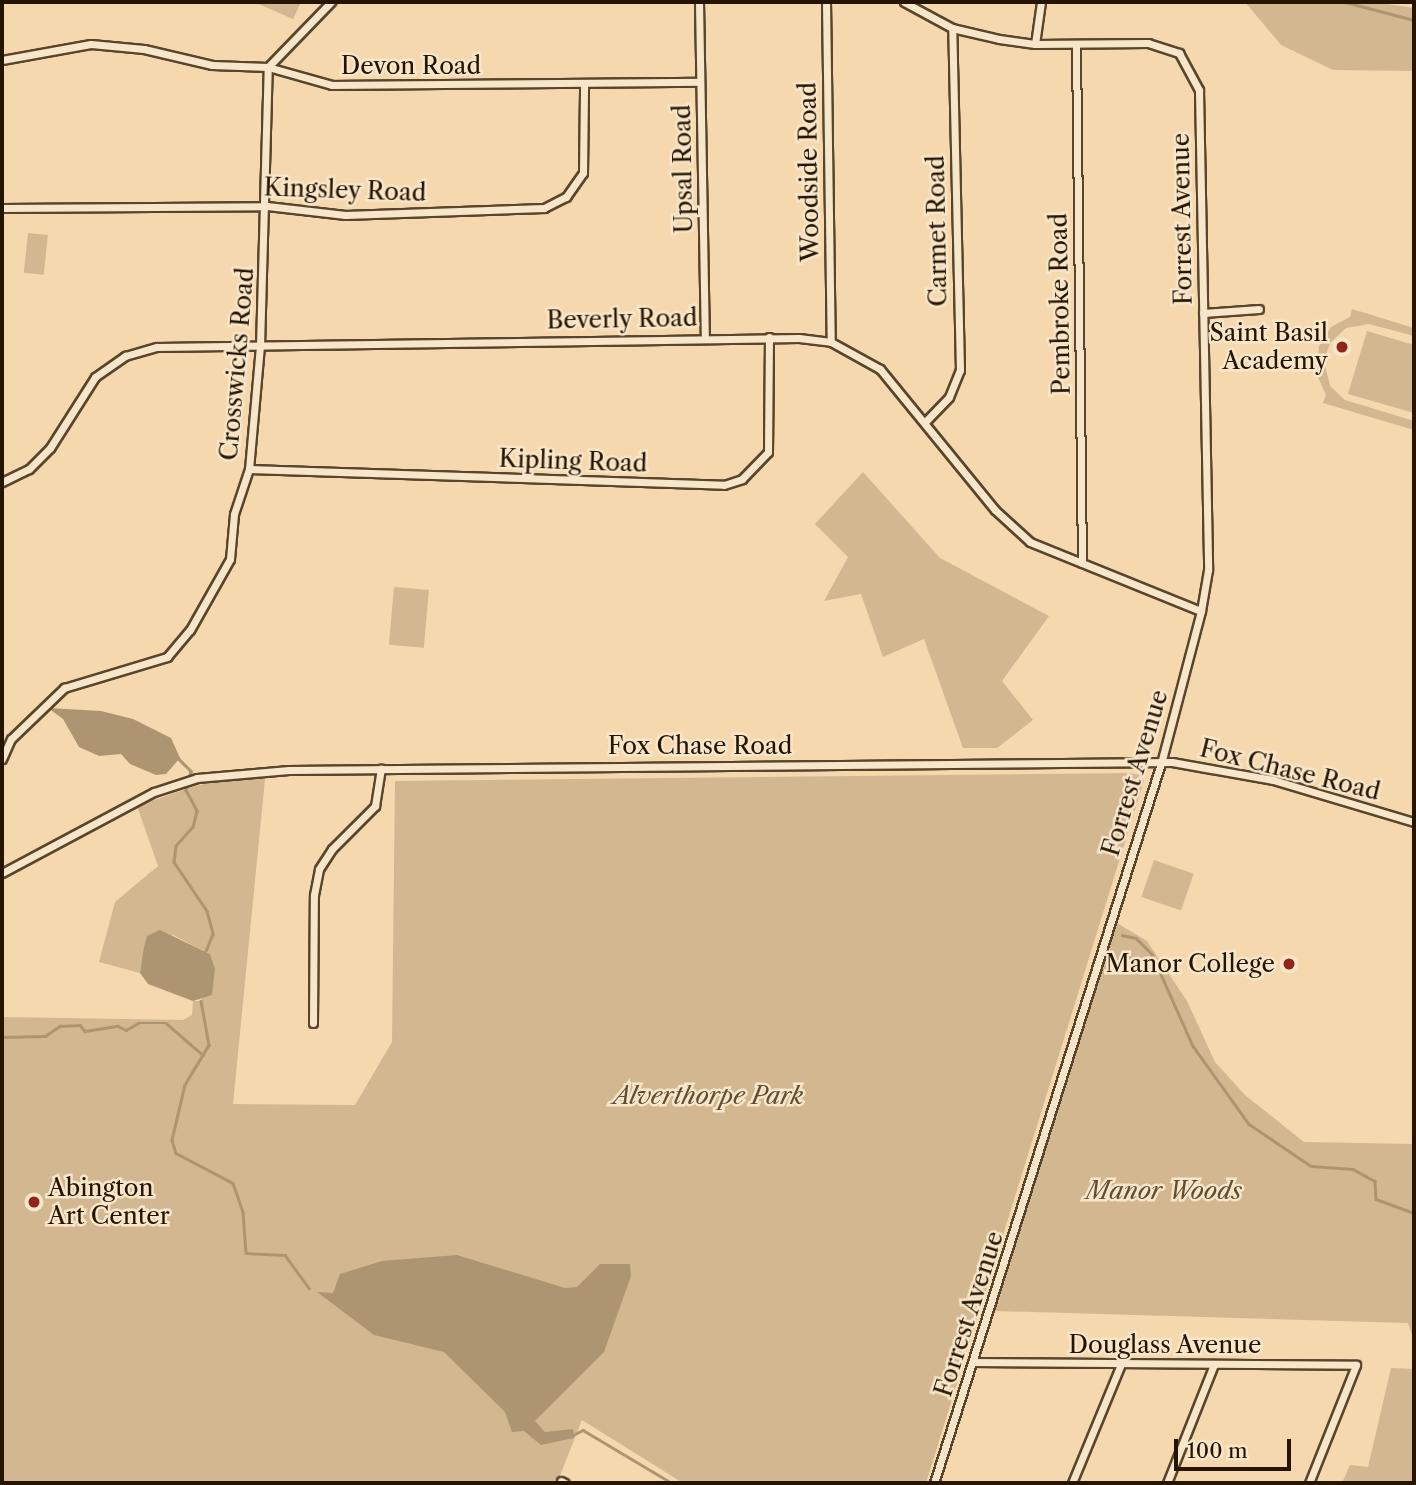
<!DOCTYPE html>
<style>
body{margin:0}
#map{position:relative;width:1416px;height:1485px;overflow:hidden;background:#f5d8ad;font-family:"Libre Caslon Text",serif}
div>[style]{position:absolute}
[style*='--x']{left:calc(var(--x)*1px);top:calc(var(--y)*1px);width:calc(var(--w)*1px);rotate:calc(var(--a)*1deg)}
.green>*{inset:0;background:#d2b790;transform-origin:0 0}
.water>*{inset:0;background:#ae9572}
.stream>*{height:2.5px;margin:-1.25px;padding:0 1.25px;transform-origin:1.25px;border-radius:1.25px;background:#ae9572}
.roads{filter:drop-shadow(2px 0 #59452b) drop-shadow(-2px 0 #59452b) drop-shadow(0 2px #59452b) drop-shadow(0 -2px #59452b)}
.minor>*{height:7px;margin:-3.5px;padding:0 3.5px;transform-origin:3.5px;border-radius:3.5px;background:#f8e6ca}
.dots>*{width:19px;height:19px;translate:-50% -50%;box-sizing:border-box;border:4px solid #f8e6ca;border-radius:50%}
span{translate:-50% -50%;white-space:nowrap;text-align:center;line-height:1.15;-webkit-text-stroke:5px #f8e6ca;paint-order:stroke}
.street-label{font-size:24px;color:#251400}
.poi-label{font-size:24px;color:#251400}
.right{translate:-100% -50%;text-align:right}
.left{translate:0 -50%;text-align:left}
.park-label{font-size:24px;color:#624d32;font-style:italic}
.frame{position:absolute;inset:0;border:4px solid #251400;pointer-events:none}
.scale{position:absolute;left:1174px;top:1439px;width:117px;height:32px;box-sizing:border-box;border:4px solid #251400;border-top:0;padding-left:9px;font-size:21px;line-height:24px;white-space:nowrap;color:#251400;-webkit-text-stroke:5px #f8e6ca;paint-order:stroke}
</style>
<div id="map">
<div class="green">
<i style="clip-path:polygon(254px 2px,301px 2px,293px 19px)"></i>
<i style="clip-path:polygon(1245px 2px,1374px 2px,1414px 8px,1414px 71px,1333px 70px,1281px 45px)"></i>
<i style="left:28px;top:233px;width:20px;height:40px;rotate:6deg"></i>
<i style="clip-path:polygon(1352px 309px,1414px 328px,1414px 336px,1369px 324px,1346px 328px,1330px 343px,1324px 361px,1330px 386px,1345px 400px,1414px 421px,1414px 430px,1323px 403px,1326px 395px,1316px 373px,1319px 346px,1331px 327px,1350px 317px)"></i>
<i style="clip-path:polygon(1367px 331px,1414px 345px,1414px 413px,1348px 394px)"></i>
<i style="clip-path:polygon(863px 472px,940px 558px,1049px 616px,1002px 681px,1033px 720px,997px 748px,963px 748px,924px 639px,883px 657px,861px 594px,824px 601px,848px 557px,815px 524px)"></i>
<i style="left:394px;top:587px;width:35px;height:58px;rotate:5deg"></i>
<i style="clip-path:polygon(1129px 773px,1140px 775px,1144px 781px,926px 1483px,683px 1483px,582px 1420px,557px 1483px,2px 1483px,2px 1017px,183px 1020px,192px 1015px,193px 1001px,201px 1001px,210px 954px,173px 935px,147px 937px,140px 973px,99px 962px,115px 902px,158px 866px,137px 806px,195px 786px,229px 779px,265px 779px,233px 1104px,355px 1105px,392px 1042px,395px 781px)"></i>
<i style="left:1154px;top:860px;width:42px;height:39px;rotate:19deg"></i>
<i style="clip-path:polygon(1117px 923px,1147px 941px,1187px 1001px,1215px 1062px,1246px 1096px,1304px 1142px,1414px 1144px,1414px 1342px,1408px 1323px,995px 1311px)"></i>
<i style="clip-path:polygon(1391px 1368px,1414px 1369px,1414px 1483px,1342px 1483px,1350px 1465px,1368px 1467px)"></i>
</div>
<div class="water">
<i style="clip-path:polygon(48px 708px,101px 711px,133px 719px,171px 738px,180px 758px,166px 774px,156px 775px,130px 764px,121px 754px,99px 756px,79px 747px,63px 719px)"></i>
<i style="clip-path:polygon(160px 930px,210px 954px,215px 969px,212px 995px,193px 1001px,148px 984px,140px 973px,144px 947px,147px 936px)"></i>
<i style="clip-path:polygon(457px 1255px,565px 1288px,577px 1287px,600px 1264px,630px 1264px,631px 1276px,604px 1352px,535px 1421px,545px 1432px,573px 1429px,574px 1438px,541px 1445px,524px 1431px,512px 1432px,505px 1412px,444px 1352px,374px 1335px,317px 1292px,333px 1293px,340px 1274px,382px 1261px)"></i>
</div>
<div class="stream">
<i style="--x:1345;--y:2;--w:71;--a:14.6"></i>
<i style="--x:177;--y:757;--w:20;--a:45"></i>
<i style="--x:191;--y:771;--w:20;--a:105"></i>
<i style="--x:186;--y:790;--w:24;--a:62"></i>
<i style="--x:197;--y:811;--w:16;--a:104"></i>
<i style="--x:193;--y:827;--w:25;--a:132"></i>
<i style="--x:176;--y:846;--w:16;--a:97"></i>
<i style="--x:174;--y:862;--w:59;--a:56"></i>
<i style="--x:207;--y:911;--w:24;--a:75"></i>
<i style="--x:213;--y:934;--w:18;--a:112"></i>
<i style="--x:1122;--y:935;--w:14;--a:12"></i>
<i style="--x:1136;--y:938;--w:23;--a:45"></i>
<i style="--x:1152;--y:954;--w:101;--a:66"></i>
<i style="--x:1193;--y:1046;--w:96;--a:54.3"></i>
<i style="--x:1249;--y:1124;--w:75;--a:34.1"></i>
<i style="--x:1311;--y:1166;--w:42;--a:4.1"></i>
<i style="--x:1353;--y:1169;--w:25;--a:29"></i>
<i style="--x:1375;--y:1181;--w:18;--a:87"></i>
<i style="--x:1376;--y:1199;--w:40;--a:20.2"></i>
<i style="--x:201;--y:1001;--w:45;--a:79.7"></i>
<i style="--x:209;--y:1045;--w:47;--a:121"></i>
<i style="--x:185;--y:1085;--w:57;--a:103.3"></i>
<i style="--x:172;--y:1140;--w:14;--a:73"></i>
<i style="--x:176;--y:1153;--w:64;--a:27.8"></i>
<i style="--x:233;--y:1183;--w:31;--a:71"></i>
<i style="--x:243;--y:1212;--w:41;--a:85.8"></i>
<i style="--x:246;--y:1253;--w:39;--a:3"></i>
<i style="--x:285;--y:1255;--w:41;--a:54"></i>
<i style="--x:2;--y:1037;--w:43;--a:-1.3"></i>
<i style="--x:45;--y:1036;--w:18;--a:-34"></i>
<i style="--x:60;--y:1026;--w:20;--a:-3"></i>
<i style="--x:80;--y:1025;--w:8;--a:50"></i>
<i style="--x:85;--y:1031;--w:33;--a:-9"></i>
<i style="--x:118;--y:1026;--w:9;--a:27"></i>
<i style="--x:126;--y:1030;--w:14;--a:-30"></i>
<i style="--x:138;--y:1023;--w:28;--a:0"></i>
<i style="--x:166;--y:1023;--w:49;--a:40.9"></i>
<i style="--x:573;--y:1435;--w:11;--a:-27"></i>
<i style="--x:583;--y:1430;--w:104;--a:30.8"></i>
</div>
<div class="roads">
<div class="minor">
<i style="--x:699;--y:2;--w:335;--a:89"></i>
<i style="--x:826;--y:2;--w:340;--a:89.2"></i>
<i style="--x:904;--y:2;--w:55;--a:28.4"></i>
<i style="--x:952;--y:28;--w:48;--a:13.2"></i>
<i style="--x:999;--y:39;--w:36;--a:8"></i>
<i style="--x:1035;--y:44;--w:113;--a:-0.5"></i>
<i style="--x:1148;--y:43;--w:33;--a:18"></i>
<i style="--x:1179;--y:53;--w:42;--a:61.6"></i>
<i style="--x:1199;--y:90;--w:480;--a:88.9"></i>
<i style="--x:1208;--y:570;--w:42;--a:99.7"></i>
<i style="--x:1201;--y:611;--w:157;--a:104.7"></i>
<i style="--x:1161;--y:763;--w:755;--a:107.5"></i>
<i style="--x:1035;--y:44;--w:42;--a:-81.9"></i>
<i style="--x:1076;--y:45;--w:518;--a:89.34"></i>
<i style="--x:2;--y:60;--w:90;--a:-10.2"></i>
<i style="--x:91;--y:44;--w:53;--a:5.4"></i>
<i style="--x:144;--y:49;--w:70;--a:13.2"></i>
<i style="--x:212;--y:65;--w:56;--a:2"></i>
<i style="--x:268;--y:67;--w:66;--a:15.7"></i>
<i style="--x:332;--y:85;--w:368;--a:-0.5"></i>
<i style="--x:2;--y:208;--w:265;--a:-0.4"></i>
<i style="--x:267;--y:206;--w:79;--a:6.6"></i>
<i style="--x:345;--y:215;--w:199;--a:-2"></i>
<i style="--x:544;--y:208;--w:25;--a:-27"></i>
<i style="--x:566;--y:197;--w:29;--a:-55"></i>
<i style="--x:583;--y:173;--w:88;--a:-89.3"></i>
<i style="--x:1203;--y:313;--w:56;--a:-4.1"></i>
<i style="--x:926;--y:421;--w:33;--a:-46"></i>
<i style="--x:949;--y:397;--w:29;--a:-68"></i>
<i style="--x:960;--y:370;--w:342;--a:-91.3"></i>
<i style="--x:249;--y:469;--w:475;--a:1.9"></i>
<i style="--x:724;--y:485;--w:19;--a:-18"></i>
<i style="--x:742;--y:479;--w:37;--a:-46"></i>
<i style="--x:768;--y:452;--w:115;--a:-89.5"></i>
<i style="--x:2;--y:482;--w:30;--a:-26"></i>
<i style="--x:29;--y:469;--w:30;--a:-45"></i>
<i style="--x:50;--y:448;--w:84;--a:-57.6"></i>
<i style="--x:95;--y:377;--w:37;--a:-35"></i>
<i style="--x:125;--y:356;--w:33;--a:-16"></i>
<i style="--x:157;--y:347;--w:642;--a:-0.8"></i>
<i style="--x:799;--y:338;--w:32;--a:7"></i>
<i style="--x:831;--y:342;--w:56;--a:28.9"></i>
<i style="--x:880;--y:369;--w:182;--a:50.8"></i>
<i style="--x:995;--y:510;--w:47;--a:42.4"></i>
<i style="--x:1030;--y:542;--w:184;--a:22"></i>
<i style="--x:2;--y:759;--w:22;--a:-66"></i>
<i style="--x:11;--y:739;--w:74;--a:-43.9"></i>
<i style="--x:64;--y:688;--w:108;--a:-16.8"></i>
<i style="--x:167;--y:657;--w:35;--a:-50"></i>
<i style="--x:190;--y:630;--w:81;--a:-60.6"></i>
<i style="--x:230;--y:559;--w:45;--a:-84.9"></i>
<i style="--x:234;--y:514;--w:47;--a:-71.6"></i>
<i style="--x:249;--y:469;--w:123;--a:-84.9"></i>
<i style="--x:260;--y:346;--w:279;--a:-88.4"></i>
<i style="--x:268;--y:67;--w:91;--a:-45.9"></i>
<i style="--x:2;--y:873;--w:172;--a:-28.1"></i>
<i style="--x:154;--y:792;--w:45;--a:-18"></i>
<i style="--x:197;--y:778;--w:92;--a:-5"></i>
<i style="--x:289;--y:770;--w:883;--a:-0.52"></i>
<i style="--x:1172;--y:762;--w:103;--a:10.1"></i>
<i style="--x:1273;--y:780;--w:147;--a:16.6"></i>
<i style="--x:313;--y:1023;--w:128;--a:-89.6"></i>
<i style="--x:314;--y:895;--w:26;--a:-79"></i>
<i style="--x:319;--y:869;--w:24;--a:-57"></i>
<i style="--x:332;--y:849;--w:61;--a:-45"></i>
<i style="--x:375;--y:806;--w:38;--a:-81"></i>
<i style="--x:974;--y:1362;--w:382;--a:0.4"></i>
<i style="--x:1356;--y:1365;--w:127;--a:111.7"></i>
<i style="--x:561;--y:1481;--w:4;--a:27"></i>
<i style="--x:1072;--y:1483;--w:129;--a:-67.6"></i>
<i style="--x:1167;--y:1483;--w:128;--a:-68.4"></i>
</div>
</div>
<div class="dots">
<i style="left:1342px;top:347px;background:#8f2418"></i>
<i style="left:1289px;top:964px;background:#8f2418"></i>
<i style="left:34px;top:1202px;background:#8f2418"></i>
</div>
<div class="street-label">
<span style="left:411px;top:66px">Devon Road</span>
<span style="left:683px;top:169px;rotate:-91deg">Upsal Road</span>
<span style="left:809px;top:172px;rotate:-91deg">Woodside Road</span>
<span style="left:345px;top:190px;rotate:2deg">Kingsley Road</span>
<span style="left:1182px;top:219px;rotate:-91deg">Forrest Avenue</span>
<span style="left:937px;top:231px;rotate:-91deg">Carmet Road</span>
<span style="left:1060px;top:304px;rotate:-91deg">Pembroke Road</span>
<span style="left:622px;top:319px;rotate:-1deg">Beverly Road</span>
<span style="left:237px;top:364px;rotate:-85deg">Crosswicks Road</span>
<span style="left:573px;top:461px;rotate:2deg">Kipling Road</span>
<span style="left:700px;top:746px">Fox Chase Road</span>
<span style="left:1290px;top:770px;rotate:14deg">Fox Chase Road</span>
<span style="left:1135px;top:773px;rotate:-73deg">Forrest Avenue</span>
<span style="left:969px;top:1314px;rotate:-72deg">Forrest Avenue</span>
<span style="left:1165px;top:1345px">Douglass Avenue</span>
</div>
<div class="poi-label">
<span class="right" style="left:1328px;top:347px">Saint Basil<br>Academy</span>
<span class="right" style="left:1275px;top:964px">Manor College</span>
<span class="left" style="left:48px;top:1202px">Abington<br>Art Center</span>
</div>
<div class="park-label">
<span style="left:708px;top:1096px">Alverthorpe Park</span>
<span style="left:1164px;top:1191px">Manor Woods</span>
</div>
<div class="frame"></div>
<div class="scale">100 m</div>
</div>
